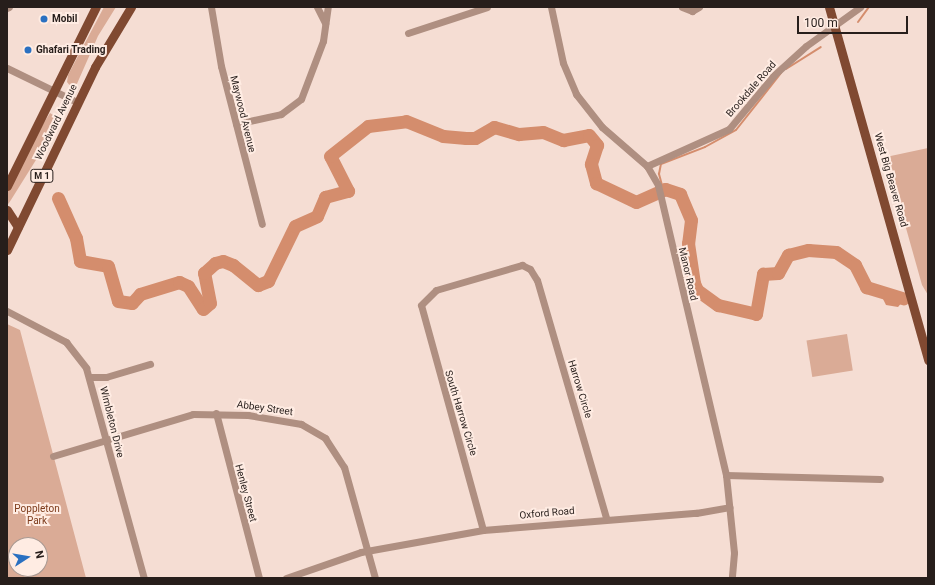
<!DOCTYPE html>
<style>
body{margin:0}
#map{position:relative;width:935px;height:585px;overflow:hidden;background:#f5ddd3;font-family:Roboto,sans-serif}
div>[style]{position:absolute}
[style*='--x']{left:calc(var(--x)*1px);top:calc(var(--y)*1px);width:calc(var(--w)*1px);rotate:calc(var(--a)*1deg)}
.green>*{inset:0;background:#daab96;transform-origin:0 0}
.water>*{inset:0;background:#d48d6d}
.stream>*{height:2px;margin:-1px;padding:0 1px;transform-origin:1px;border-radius:1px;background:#d48d6d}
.river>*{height:13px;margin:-6.5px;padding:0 6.5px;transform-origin:6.5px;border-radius:6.5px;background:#d48d6d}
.minor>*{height:7px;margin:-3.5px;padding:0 3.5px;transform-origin:3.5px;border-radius:3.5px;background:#af8f81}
.major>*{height:9px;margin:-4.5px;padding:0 4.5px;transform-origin:4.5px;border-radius:4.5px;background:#804931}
.dots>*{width:11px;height:11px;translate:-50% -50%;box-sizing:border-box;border:2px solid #ffece3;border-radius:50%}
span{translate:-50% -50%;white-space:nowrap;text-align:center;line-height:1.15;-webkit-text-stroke:4px #ffece3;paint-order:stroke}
.shield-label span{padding:1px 3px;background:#ffece3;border:1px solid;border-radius:3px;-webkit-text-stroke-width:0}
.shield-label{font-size:9px;color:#271e1b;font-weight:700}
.poi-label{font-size:10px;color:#271e1b;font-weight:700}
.left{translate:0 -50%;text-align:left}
.street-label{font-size:10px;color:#271e1b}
.park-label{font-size:10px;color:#7d3b1b}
.frame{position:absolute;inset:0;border:8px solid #271e1b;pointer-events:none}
.north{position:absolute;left:8px;top:537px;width:40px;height:40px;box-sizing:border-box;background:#ffece3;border:1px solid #a99a93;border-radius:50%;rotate:78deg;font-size:11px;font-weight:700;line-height:16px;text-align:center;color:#271e1b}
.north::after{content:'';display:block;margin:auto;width:14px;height:18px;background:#2a70c1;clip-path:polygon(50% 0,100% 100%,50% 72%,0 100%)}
.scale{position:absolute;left:797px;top:16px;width:111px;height:18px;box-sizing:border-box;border:2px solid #271e1b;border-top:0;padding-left:5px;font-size:12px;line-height:14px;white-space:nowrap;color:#271e1b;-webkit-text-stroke:3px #ffece3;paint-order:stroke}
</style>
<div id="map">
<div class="green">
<i style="clip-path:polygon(104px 7px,116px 7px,98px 36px,76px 86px,71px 87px,67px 82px,68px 75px)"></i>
<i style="left:50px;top:113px;width:13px;height:99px;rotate:32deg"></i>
<i style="clip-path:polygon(928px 148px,928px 295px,922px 285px,886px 157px)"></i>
<i style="clip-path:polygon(evenodd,7px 324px,20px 330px,86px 578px,7px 578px,7px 324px,16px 545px,40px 545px,40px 569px,16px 569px,16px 545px)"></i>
<i style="left:847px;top:334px;width:37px;height:41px;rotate:81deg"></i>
</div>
<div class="water">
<i style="clip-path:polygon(894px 290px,903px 294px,904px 300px,898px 307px,886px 305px,880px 293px)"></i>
</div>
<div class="stream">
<i style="--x:858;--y:22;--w:19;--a:-54"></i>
<i style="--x:786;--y:69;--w:41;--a:-32.2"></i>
<i style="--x:663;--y:189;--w:16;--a:-105"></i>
<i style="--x:659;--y:174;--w:10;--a:-79"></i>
<i style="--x:661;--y:164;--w:47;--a:-21.1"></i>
<i style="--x:705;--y:147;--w:35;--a:-29"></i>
<i style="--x:736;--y:130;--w:73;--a:-51.7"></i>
</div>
<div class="river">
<i style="--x:58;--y:198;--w:44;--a:65.8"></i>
<i style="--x:76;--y:238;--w:23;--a:80"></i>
<i style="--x:80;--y:261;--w:28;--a:10"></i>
<i style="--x:108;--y:266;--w:36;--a:74"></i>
<i style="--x:118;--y:301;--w:14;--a:8"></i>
<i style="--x:132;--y:303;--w:12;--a:-48"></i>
<i style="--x:140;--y:294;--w:41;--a:-17.1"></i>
<i style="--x:179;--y:282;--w:10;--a:24"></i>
<i style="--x:188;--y:286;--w:27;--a:57"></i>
<i style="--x:203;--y:309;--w:9;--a:-41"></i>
<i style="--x:210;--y:303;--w:31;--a:-101"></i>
<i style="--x:204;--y:273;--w:15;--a:-42"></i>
<i style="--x:215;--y:263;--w:8;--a:-14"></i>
<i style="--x:223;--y:261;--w:11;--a:22"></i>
<i style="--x:233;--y:265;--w:32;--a:39"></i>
<i style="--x:258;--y:285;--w:11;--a:-22"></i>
<i style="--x:268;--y:281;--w:61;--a:-63.9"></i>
<i style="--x:295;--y:226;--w:24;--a:-24"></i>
<i style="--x:317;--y:216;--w:21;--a:-67"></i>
<i style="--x:325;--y:197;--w:24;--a:-15"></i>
<i style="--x:348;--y:191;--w:39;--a:-117"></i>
<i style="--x:330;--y:156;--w:48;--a:-38.3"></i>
<i style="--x:368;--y:126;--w:38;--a:-7"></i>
<i style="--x:406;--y:121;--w:40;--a:22"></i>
<i style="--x:443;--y:136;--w:23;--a:5"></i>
<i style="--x:466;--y:138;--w:9;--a:0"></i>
<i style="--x:475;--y:138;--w:22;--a:-30"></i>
<i style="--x:494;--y:127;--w:26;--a:16"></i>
<i style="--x:519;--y:134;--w:24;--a:-5"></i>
<i style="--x:543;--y:132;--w:22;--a:22"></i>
<i style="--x:563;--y:140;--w:26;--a:-11"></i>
<i style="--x:589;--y:135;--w:13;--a:51"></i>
<i style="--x:597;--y:145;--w:20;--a:108"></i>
<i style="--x:591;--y:164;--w:20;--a:75"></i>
<i style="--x:596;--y:183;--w:44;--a:25.4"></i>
<i style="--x:636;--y:202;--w:32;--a:-24"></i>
<i style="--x:665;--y:189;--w:16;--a:18"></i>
<i style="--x:680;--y:194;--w:28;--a:67"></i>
<i style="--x:691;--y:220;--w:23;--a:97"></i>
<i style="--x:688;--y:243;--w:40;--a:81.5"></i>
<i style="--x:694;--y:283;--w:8;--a:67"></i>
<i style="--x:697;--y:290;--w:26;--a:36"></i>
<i style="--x:718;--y:305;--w:39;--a:13"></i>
<i style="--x:756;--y:314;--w:41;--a:-80.1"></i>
<i style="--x:763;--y:274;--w:15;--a:-4"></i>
<i style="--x:778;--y:273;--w:21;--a:-61"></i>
<i style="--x:788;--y:255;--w:21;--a:-14"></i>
<i style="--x:808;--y:250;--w:28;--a:4"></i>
<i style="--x:836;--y:252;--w:23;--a:34"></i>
<i style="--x:855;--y:265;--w:25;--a:63"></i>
<i style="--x:866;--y:287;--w:39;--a:17"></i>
</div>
<div class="minor">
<i style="--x:211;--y:7;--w:60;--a:80.4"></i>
<i style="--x:221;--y:66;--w:163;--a:75.5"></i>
<i style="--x:317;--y:7;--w:18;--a:63"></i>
<i style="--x:551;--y:7;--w:57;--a:77.9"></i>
<i style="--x:563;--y:63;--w:34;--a:67"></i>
<i style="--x:576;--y:94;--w:42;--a:51.8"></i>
<i style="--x:602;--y:127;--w:60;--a:40.9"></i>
<i style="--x:647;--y:166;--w:22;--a:60"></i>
<i style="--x:658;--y:185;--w:298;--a:76.8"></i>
<i style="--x:726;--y:475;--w:78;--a:84.1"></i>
<i style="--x:734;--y:553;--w:25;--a:95"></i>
<i style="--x:682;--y:7;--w:11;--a:22"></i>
<i style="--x:692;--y:11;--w:8;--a:-30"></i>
<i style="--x:7;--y:8;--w:2;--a:-27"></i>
<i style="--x:408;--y:33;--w:83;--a:-18.2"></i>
<i style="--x:7;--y:68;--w:78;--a:25.9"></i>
<i style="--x:236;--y:124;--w:46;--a:-12.5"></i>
<i style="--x:281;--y:114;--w:25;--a:-37"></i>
<i style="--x:301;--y:99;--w:62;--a:-69.2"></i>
<i style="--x:323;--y:41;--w:34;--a:-82"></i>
<i style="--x:647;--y:166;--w:90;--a:-24.3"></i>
<i style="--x:729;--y:129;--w:70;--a:-50.2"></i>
<i style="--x:774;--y:75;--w:43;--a:-42.2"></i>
<i style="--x:806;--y:46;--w:67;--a:-35.8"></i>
<i style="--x:7;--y:311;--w:67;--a:27.7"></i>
<i style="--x:66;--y:342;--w:33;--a:52"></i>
<i style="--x:86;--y:368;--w:218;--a:74.6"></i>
<i style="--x:90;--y:377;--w:16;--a:0"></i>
<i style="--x:106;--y:377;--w:46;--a:-16.5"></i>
<i style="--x:216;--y:413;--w:171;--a:75.4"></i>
<i style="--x:53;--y:456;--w:146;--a:-16.7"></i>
<i style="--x:193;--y:414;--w:55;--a:1"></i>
<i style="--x:248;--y:415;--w:54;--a:9.6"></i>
<i style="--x:301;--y:424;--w:28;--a:30"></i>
<i style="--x:325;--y:438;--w:35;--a:57"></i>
<i style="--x:344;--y:467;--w:115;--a:74.4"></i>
<i style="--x:726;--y:475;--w:154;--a:1.5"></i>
<i style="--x:483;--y:530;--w:233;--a:-105.4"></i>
<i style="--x:421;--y:305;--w:21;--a:-45"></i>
<i style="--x:436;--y:290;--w:90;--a:-16.2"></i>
<i style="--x:522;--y:265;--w:9;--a:27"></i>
<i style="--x:530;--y:269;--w:13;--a:58"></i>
<i style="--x:537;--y:280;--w:248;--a:73.8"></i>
<i style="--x:286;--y:578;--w:79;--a:-19.1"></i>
<i style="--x:361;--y:552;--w:124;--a:-10.2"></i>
<i style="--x:483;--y:530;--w:214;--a:-4.6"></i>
<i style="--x:696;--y:513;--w:34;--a:-10"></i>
</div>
<div class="major">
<i style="--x:829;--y:7;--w:367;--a:74.3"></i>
<i style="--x:7;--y:186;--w:200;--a:-63.6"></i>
<i style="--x:7;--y:210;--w:20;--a:57"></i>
<i style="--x:7;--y:250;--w:203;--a:-64.3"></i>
<i style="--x:95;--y:67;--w:70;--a:-59"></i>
</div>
<div class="dots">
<i style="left:44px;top:19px;background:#2a70c1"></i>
<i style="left:28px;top:50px;background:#2a70c1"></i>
</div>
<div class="shield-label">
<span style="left:42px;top:176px">M 1</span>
</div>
<div class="poi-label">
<span class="left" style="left:52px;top:19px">Mobil</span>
<span class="left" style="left:36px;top:50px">Ghafari Trading</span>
</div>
<div class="street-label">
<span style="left:751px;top:89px;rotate:-49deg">Brookdale Road</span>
<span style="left:243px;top:114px;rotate:76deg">Maywood Avenue</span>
<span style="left:56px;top:122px;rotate:-64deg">Woodward Avenue</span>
<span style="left:891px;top:180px;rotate:74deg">West Big Beaver Road</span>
<span style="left:688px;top:274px;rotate:77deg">Manor Road</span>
<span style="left:580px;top:389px;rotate:73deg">Harrow Circle</span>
<span style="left:265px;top:408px;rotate:8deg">Abbey Street</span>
<span style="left:461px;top:413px;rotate:73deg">South Harrow Circle</span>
<span style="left:112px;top:422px;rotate:76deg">Wimbleton Drive</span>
<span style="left:246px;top:493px;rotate:75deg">Henley Street</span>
<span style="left:547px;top:513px;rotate:-5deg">Oxford Road</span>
</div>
<div class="park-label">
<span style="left:37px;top:514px">Poppleton<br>Park</span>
</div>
<div class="frame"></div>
<div class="north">N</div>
<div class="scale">100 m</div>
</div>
